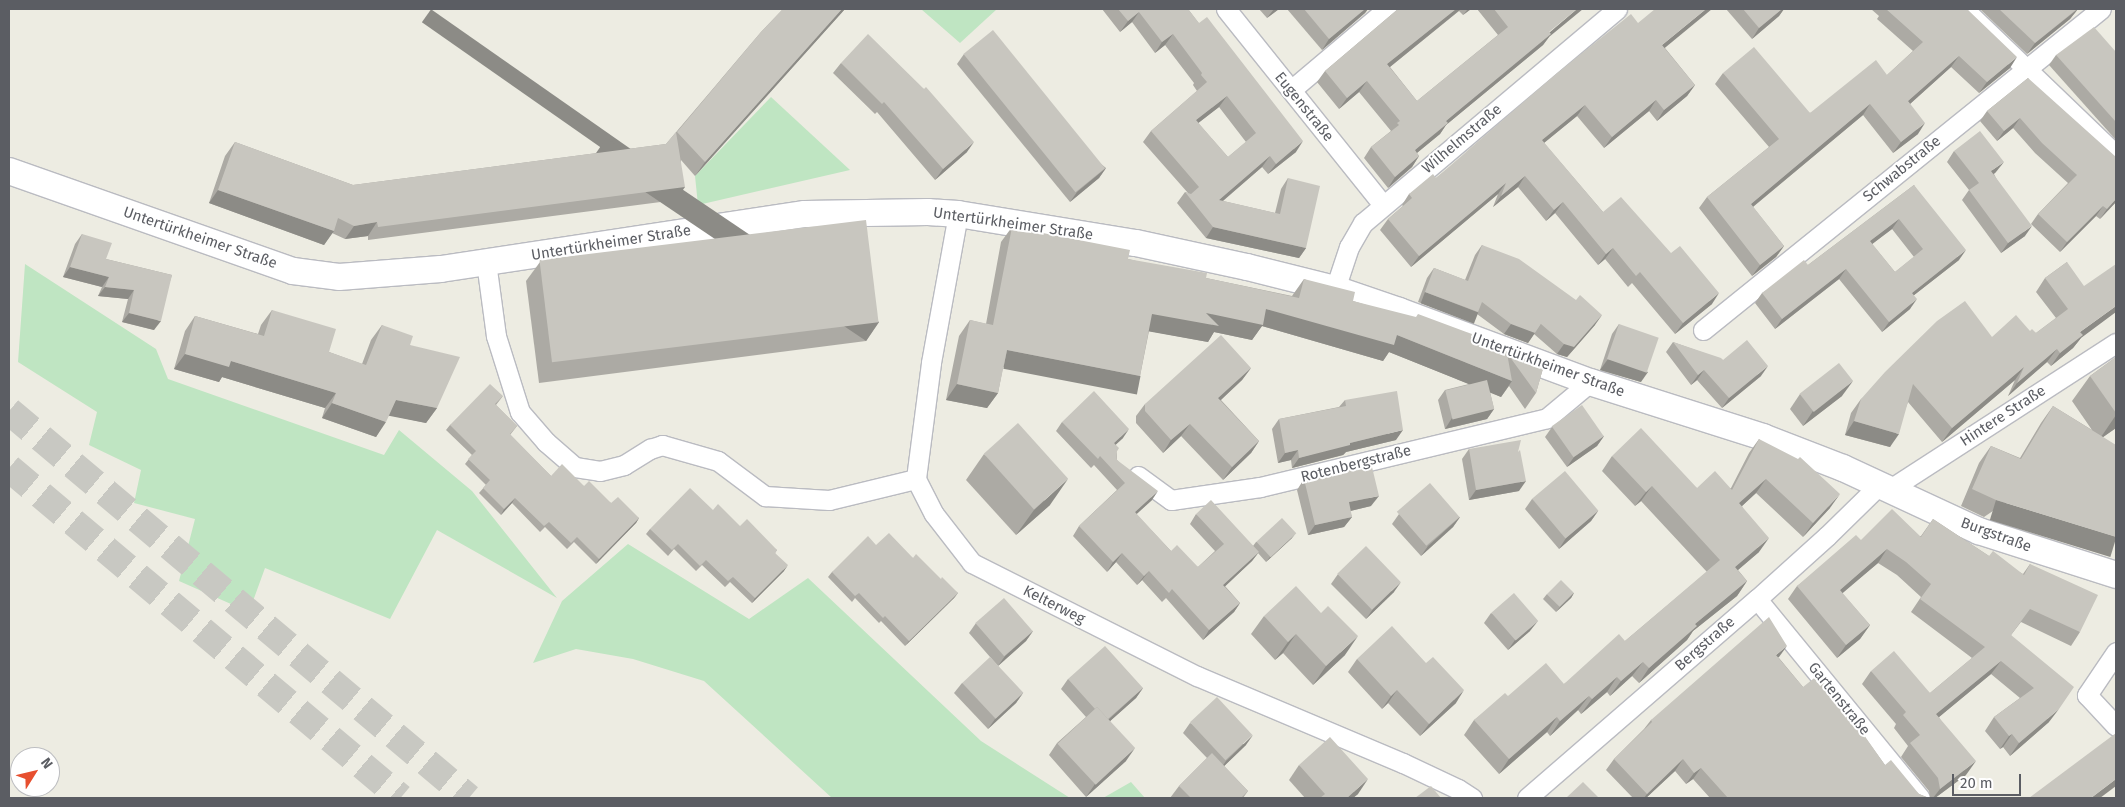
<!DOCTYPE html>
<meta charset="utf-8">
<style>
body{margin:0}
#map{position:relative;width:2125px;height:807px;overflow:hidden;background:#edece2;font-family:"Fira Sans",sans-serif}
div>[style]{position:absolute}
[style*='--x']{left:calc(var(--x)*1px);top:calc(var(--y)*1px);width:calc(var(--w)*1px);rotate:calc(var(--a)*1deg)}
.green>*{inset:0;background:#bfe5c2}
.highway-tunnel>*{height:28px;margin-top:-14px;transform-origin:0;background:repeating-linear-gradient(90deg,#c8c8c2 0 28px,transparent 0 42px)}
.roads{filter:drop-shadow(1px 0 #babbc1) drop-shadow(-1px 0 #babbc1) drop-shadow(0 1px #babbc1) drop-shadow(0 -1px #babbc1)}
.street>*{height:19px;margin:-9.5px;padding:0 9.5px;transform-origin:9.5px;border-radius:9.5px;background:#fff}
.secondary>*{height:26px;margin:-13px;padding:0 13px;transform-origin:13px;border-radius:13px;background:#fff}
.wall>*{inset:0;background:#acaaa4}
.shaded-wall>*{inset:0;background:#8c8b86;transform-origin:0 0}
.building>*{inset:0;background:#c8c6bf;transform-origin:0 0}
span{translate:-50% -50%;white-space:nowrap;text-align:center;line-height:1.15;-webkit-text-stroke:4px #fff;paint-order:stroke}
.street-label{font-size:15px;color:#5b5d63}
.frame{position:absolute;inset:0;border:10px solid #5b5d63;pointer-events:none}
.north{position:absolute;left:10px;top:747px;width:50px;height:50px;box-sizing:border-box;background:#fff;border:1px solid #bdbec1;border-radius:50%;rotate:54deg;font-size:14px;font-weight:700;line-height:20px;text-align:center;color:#5b5d63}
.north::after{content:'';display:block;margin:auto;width:18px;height:22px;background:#e74f2f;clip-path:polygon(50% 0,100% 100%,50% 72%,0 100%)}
.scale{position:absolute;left:1952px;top:774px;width:69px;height:22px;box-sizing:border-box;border:2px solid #5b5d63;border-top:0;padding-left:6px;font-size:15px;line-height:18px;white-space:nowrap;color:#5b5d63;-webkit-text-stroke:4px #fff;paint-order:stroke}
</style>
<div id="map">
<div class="green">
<i style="clip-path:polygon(921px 9px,997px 9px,960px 43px)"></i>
<i style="clip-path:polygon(771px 97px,850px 170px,698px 205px,695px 176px)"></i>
<i style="clip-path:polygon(25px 264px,156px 349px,168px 379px,384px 455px,399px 430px,472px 491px,557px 598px,437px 530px,390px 619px,265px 568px,249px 612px,179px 581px,195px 519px,134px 503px,141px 470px,89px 445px,97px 412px,18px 362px)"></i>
<i style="clip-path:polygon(628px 544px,749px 619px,808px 578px,981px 741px,1070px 798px,832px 798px,704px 681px,633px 659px,576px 649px,533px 663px,562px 601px)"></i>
<i style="clip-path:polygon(1131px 782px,1145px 798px,1103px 798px)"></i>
</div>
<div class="highway-tunnel">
<i style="--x:9;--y:411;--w:601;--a:40.07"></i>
<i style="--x:9;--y:468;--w:512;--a:40.09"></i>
</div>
<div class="roads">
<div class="street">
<i style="--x:1226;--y:9;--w:251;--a:51.3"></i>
<i style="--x:1964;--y:9;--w:211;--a:43.8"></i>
<i style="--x:1291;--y:90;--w:126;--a:-40.2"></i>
<i style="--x:958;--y:214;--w:151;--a:100.3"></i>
<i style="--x:931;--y:363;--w:117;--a:97.4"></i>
<i style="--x:916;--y:479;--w:39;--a:63"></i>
<i style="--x:934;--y:514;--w:62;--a:52.2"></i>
<i style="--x:972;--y:563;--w:252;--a:26.7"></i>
<i style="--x:1197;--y:676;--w:224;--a:22.9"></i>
<i style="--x:1403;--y:763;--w:61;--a:25.3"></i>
<i style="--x:1458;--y:789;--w:17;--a:33"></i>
<i style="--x:486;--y:262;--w:75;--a:82.3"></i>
<i style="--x:496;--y:336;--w:80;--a:72.5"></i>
<i style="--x:520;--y:412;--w:40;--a:49"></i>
<i style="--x:546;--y:442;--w:38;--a:41"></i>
<i style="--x:575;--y:467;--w:25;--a:9"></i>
<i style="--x:600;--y:471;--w:25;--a:-14"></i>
<i style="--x:624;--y:465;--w:31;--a:-32"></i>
<i style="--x:650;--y:449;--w:13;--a:-18"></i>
<i style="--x:662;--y:445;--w:58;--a:15.9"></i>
<i style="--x:718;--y:461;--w:59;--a:36.7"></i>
<i style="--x:765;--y:496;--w:64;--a:3.6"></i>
<i style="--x:829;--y:500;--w:89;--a:-13.6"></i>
<i style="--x:1335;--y:289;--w:44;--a:-71.6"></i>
<i style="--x:1349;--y:247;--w:28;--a:-60"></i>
<i style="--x:1363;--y:223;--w:332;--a:-40.1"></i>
<i style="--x:1703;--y:330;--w:511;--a:-38.89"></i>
<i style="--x:1138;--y:476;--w:41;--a:36"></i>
<i style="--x:1171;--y:500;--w:90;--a:-8.3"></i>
<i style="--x:1260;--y:487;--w:295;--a:-13.5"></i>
<i style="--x:1547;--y:418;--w:56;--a:-39.9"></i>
<i style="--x:1890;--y:489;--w:269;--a:-32.9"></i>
<i style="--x:1757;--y:599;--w:257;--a:50.7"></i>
<i style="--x:2116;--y:652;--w:52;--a:124"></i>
<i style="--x:2087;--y:695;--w:42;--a:46.9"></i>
<i style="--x:1527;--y:798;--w:304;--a:-40.9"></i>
<i style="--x:1757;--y:599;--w:94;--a:-42"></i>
<i style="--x:1827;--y:536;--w:73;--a:-44.4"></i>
</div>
<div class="secondary">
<i style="--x:9;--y:171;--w:301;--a:19.4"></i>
<i style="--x:293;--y:271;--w:46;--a:7.4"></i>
<i style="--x:339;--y:277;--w:102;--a:-4.5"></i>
<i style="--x:441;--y:269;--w:368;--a:-8.6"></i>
<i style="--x:805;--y:214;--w:123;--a:-0.9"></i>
<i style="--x:928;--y:212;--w:30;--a:4"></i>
<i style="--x:958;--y:214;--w:180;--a:9.3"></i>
<i style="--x:1136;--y:243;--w:114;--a:12.2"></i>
<i style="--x:1247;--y:267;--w:91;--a:14"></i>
<i style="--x:1335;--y:289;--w:68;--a:19"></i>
<i style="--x:1399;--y:311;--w:204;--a:20.4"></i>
<i style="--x:1590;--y:382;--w:182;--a:17.6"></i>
<i style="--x:1763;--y:437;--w:86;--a:21.2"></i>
<i style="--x:1843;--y:468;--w:150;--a:24.9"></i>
<i style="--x:1979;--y:531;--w:144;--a:17.8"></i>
</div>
</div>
<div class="wall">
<i style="clip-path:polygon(783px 9px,845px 9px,695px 176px,681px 160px,676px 200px,368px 240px,368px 236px,345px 239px,332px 233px,324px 245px,209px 203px,225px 156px,235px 142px,353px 185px,666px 144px,761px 32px)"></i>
<i style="clip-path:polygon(evenodd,1102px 9px,1188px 9px,1296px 152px,1268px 174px,1262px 167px,1223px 201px,1275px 213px,1281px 189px,1288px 178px,1306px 248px,1299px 258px,1206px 238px,1177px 203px,1185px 192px,1188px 193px,1143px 142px,1151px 131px,1197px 91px,1193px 85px,1194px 83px,1165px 45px,1155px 53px,1132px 22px,1120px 32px,1102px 9px,1219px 107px,1246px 142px,1228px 157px,1198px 123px,1219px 107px)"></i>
<i style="clip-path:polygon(1259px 9px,1279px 9px,1267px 18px)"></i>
<i style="clip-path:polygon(1287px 9px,1368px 9px,1365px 13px,1322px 50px)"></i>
<i style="clip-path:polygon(1398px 9px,1471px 9px,1463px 15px,1459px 11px,1390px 67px,1417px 101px,1498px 35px,1477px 9px,1531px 9px,1549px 37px,1543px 45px,1446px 125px,1440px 134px,1417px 153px,1419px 156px,1412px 167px,1388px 188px,1364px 158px,1371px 147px,1391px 131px,1359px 92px,1339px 109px,1317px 82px,1325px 71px)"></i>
<i style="clip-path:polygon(1726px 9px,1784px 9px,1779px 16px,1752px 39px)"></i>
<i style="clip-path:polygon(1871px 9px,1967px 9px,2010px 68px,1979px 93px,1951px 67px,1910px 104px,1918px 134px,1893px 153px,1863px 115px,1753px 207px,1784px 246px,1776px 257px,1752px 276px,1699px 208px,1707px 197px,1769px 147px,1715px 84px,1723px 73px,1810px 113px,1887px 75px,1913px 51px,1877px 19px,1879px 16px)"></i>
<i style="clip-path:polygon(1980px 9px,2078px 9px,2070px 19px,2027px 54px)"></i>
<i style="clip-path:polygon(1638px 23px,1665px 48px,1695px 85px,1687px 96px,1657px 121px,1649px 111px,1604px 148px,1577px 116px,1544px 143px,1603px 212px,1712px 304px,1675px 334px,1632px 283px,1628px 287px,1605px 259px,1598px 265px,1555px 213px,1546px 221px,1518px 187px,1493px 207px,1498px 194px,1411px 267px,1380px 230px,1388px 219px,1403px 206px,1402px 205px,1409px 194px,1436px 178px)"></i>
<i style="clip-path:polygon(2116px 52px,2116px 140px,2049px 65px,2056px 55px)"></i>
<i style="clip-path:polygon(964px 54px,1106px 168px,1099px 178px,1070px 202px,957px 64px)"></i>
<i style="clip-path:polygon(841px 63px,924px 89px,967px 152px,935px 180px,877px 112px,875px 114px,833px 73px)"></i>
<i style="clip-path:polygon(2028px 78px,2116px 202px,2100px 219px,2096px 216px,2060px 252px,2031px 224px,2038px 214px,2068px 183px,2035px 153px,2013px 128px,1997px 141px,1980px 121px,1987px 111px)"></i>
<i style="clip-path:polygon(1954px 151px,1996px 172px,1994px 174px,2025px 236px,2001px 253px,1962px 200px,1969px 190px,1947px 162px)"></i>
<i style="clip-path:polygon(evenodd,1914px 185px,1959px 260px,1914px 295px,1910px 309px,1882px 332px,1839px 279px,1775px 329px,1755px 303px,1762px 293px,1808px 265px,1914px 185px,1892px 229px,1914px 257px,1895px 272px,1872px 244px,1892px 229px)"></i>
<i style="clip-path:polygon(1012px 227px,1128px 259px,1206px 278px,1292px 296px,1304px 279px,1353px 301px,1471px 337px,1482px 343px,1544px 365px,1536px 393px,1525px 409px,1509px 386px,1501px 397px,1490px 392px,1494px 409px,1487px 419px,1445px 429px,1438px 400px,1445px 390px,1469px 384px,1389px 352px,1383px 361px,1262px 326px,1252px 340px,1214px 332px,1208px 342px,1149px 331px,1140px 376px,1129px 392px,1003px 367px,998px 393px,987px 408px,946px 400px,959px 336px,970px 320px,986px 324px,1001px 242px)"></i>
<i style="clip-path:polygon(82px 234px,106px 259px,172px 275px,154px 330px,122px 322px,128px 299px,98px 296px,102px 287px,63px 277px,75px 244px)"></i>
<i style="clip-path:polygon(1482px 245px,1595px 325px,1567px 357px,1557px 354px,1534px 334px,1528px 343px,1504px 334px,1477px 314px,1471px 322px,1418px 302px,1427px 278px,1434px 268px,1465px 280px,1475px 255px)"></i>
<i style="clip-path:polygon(540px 262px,879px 322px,866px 341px,539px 383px,526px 281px)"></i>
<i style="clip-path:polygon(2067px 262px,2081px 338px,2073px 348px,2051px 366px,2047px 362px,2008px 396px,2015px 380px,1942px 442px,1908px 402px,1890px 447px,1845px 435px,1851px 413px,1861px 399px,1992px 337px,2030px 331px,2036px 333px,2056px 318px,2036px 292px,2045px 278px)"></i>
<i style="clip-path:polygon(272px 310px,329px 352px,362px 364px,371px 340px,382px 325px,410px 345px,437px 408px,426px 423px,389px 415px,376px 437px,322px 418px,325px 408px,222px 377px,219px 382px,174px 369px,185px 331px,195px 316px,258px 334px,261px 325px)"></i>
<i style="clip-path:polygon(1619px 324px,1641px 382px,1600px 370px,1612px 334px)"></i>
<i style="clip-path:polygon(1673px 342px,1723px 360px,1761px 376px,1722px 408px,1697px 380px,1691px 385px,1666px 352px)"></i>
<i style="clip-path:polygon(2116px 357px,2116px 428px,1984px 517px,1961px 506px,1979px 463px,1991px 446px,2020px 458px,2041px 423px,2053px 406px,2092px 430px,2072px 401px,2090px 376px)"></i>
<i style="clip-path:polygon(1251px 368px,1242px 380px,1221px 400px,1259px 441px,1251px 453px,1223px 480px,1181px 436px,1163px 453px,1136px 423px,1136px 416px,1145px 404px)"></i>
<i style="clip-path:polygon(1800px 394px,1842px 396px,1803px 426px,1790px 409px)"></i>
<i style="clip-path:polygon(503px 396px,496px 405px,517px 426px,510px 435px,551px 476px,584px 486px,611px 503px,639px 518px,636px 523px,596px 564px,574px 542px,567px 549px,545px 527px,540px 532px,512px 503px,501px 515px,479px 493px,486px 485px,465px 464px,472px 455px,446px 430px,450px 425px)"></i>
<i style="clip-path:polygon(1345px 400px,1396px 440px,1346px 452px,1343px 455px,1292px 468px,1291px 460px,1278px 463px,1272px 429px,1279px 419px,1339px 407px)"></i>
<i style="clip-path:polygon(1062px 422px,1123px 438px,1116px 444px,1117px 460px,1152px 500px,1136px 514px,1171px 551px,1198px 567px,1215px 551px,1190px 524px,1196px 514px,1253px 546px,1256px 542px,1292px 538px,1266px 562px,1258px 553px,1252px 561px,1225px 586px,1240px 603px,1234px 612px,1203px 640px,1166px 598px,1162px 602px,1142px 580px,1137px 585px,1116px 562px,1107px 572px,1073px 536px,1079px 526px,1117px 490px,1094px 465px,1091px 468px,1056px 431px)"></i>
<i style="clip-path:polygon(1552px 427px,1604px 436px,1597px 446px,1567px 467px,1545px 437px)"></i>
<i style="clip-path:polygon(1759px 439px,1830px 508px,1803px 537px,1756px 493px,1742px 506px,1759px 552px,1738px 570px,1747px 581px,1737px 596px,1693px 631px,1687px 640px,1639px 683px,1632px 676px,1610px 696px,1607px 692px,1581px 714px,1578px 710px,1550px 736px,1547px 732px,1499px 774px,1464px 735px,1474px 720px,1508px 696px,1564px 684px,1625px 641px,1707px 572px,1641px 501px,1635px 506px,1602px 471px,1612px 456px,1697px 488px,1731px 488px,1749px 453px)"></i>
<i style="clip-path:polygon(1469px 449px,1518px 452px,1519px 491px,1469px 500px,1462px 459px)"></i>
<i style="clip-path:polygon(984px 454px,1050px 505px,1016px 535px,966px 480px)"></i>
<i style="clip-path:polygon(1355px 470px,1371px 506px,1350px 511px,1352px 517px,1344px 527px,1308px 535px,1297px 490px,1304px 479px)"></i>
<i style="clip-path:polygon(1532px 499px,1598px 511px,1591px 521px,1559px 549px,1525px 509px)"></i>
<i style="clip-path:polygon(1399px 514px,1460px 517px,1453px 527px,1421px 556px,1392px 524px)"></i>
<i style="clip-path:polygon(1933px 519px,1989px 556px,2023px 574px,2030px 564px,2080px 632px,2071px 646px,2021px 622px,2011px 635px,2049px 722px,2010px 756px,2003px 747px,2000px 749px,1985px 731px,1994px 717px,2020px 698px,1991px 674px,1939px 717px,1966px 775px,1935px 798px,1930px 798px,1929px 791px,1901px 757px,1908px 746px,1894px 728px,1896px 724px,1862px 684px,1871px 671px,1930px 693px,1972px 658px,1911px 612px,1921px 597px,1897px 575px,1878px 563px,1842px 593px,1870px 625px,1860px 639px,1837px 658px,1788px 599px,1797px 586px,1861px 540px,1921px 536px)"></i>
<i style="clip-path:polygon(740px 526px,777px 550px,775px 553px,784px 571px,752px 603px,730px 582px,725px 587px,702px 565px,696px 571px,674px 549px,668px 556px,646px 534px,650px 529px)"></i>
<i style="clip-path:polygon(876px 545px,913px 558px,958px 593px,954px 598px,905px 646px,881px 621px,879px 623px,855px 598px,852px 602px,828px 577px,832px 572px)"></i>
<i style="clip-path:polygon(1338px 574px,1394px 592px,1366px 619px,1331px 584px)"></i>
<i style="clip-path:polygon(1574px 593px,1571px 598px,1556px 612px,1543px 599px,1547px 594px)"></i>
<i style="clip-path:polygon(1491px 613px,1530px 631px,1508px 650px,1484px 623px)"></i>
<i style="clip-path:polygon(1264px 616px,1345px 655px,1313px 685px,1283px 653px,1275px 660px,1251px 634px)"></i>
<i style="clip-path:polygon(976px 623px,1033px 631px,1026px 641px,998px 666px,969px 633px)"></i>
<i style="clip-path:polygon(1779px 658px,1803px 687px,1864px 736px,1885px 765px,1919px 794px,1929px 798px,1710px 798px,1693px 779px,1686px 784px,1675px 771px,1646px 798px,1633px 798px,1606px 770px,1614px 759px,1644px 729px,1651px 720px)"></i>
<i style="clip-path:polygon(1357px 659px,1426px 663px,1456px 703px,1420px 736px,1388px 703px,1382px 709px,1348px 672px)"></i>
<i style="clip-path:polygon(1068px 679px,1143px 688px,1136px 698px,1110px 721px,1126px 761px,1086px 797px,1049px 755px,1057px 743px,1086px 717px,1061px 689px)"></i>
<i style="clip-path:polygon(962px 683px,1023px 693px,1016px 703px,988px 729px,954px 693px)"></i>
<i style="clip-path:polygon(1190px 723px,1246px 745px,1224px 766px,1248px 791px,1243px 798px,1170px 798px,1179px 786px,1207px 758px,1183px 733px)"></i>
<i style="clip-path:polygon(1299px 765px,1358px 794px,1353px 798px,1305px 798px,1289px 780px)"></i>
</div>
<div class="shaded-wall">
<i style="clip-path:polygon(842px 9px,845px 9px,695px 176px,705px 162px)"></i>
<i style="clip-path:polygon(1274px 9px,1279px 9px,1267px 18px)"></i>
<i style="clip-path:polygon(1365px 9px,1368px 9px,1365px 13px,1322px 50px,1329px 39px)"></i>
<i style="clip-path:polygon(1456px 9px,1461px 9px,1380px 75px,1387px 64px)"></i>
<i style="clip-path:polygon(1468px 9px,1471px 9px,1463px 15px)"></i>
<i style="clip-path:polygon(1577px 9px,1583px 9px,1549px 37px,1543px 45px,1446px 125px,1440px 134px,1407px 161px,1415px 150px,1446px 121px)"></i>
<i style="clip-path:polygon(1706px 9px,1712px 9px,1655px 56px,1662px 45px)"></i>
<i style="clip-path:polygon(1782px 9px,1784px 9px,1779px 16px,1752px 39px,1759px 28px)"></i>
<i style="clip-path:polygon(2078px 9px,2070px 19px,2027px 54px,2035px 43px)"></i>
<i style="clip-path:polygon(1139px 12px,1132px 22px,1120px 32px,1128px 21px)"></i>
<i style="clip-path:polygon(1173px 34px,1165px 45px,1155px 53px,1162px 42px)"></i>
<i style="clip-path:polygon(1959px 56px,1951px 67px,1901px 112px,1908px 101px)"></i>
<i style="clip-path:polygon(2017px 57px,2010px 68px,1979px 93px,1987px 82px)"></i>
<i style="clip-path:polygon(1367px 81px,1359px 92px,1339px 109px,1347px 98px)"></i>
<i style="clip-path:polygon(1695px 85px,1687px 96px,1657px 121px,1664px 110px)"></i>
<i style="clip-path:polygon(1227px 96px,1219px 107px,1188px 131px,1196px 120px)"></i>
<i style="clip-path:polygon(1656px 100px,1649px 111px,1604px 148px,1612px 137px)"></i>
<i style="clip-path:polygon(1870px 104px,1863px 115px,1743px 215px,1751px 204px)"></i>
<i style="clip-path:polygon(1585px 105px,1577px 116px,1534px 151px,1542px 140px)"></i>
<i style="clip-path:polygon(2020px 118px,2013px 128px,1997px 141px,2004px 131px)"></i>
<i style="clip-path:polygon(1925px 123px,1918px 134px,1893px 153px,1901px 142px)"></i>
<i style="clip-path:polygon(1303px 141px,1296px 152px,1268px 174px,1276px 164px)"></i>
<i style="clip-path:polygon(974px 142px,967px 152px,935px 180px,943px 169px)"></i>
<i style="clip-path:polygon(1270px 156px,1262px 167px,1211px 211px,1219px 200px)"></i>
<i style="clip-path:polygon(1419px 156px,1412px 167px,1388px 188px,1395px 177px)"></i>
<i style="clip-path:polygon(2004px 162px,1996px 172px,1984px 181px,1991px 171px)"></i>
<i style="clip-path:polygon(1106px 168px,1099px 178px,1070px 202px,1077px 192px)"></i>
<i style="clip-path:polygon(1525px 176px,1518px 187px,1493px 207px,1501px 196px)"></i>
<i style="clip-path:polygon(1506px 183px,1498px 194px,1411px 267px,1419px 256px)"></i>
<i style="left:685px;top:187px;width:16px;height:310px;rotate:125deg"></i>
<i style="clip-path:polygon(218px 190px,334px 231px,324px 245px,209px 203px)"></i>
<i style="clip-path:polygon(2116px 199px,2116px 202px,2100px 219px,2107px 209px)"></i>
<i style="clip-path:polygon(1563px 202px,1555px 213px,1546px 221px,1554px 210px)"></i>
<i style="clip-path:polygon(2103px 206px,2096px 216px,2060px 252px,2067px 242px)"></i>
<i style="clip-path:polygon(1899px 219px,1892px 229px,1863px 251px,1870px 241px)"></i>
<i style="clip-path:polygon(377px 222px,368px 236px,345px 239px,354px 226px)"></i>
<i style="clip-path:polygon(2032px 226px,2025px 236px,2001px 253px,2008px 243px)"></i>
<i style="clip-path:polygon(1213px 227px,1306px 248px,1299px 258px,1206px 238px)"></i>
<i style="clip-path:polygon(1784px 246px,1776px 257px,1752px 276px,1760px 265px)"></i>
<i style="clip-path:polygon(1613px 248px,1605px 259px,1598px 265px,1606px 254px)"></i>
<i style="clip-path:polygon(1966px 250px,1959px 260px,1904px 303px,1912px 293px)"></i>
<i style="clip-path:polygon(70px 267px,109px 277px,102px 287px,63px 277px)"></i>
<i style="clip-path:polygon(1846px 269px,1839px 279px,1775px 329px,1782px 319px)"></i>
<i style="clip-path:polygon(105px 287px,134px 290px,128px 299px,98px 296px)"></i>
<i style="left:1425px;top:292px;width:57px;height:12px;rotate:21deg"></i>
<i style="clip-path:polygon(1719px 293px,1712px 304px,1675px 334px,1683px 323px)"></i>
<i style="clip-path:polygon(1917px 299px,1910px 309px,1882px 332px,1889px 322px)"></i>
<i style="clip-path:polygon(2116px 306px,2116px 312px,2081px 338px,2073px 348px,2051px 366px,2060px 353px,2080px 332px)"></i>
<i style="clip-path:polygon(1266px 309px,1397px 335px,1512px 381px,1501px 397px,1389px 352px,1383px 361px,1262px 326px,1252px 340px,1214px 332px,1208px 342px,1141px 330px,1152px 314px,1206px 313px)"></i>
<i style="clip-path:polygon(129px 313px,161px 321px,154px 330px,122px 322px)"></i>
<i style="clip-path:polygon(1602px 315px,1595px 325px,1567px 357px,1557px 354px,1564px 344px)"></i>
<i style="left:879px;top:322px;width:23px;height:329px;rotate:124deg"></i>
<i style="clip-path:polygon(1511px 324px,1541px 324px,1528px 343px,1504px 334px)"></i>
<i style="clip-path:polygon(2057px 349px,2047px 362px,2008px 396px,2017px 383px)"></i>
<i style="left:1007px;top:350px;width:136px;height:19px;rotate:11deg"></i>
<i style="clip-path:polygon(185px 354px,231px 361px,336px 393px,325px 408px,222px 377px,219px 382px,174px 369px)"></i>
<i style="clip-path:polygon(1608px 359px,1648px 372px,1641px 382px,1600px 370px)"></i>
<i style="clip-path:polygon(1768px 366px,1761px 376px,1722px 408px,1729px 398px)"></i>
<i style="clip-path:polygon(2024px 367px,2015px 380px,1942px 442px,1952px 428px)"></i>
<i style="clip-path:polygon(1251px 368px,1242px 380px,1210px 410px,1218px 398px)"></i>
<i style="clip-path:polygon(1704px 370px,1697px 380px,1691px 385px,1698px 375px)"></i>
<i style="clip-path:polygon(1853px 381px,1842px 396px,1803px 426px,1813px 411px)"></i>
<i style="clip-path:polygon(957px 384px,998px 393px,987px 408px,946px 400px)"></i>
<i style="clip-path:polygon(396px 400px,437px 408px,426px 423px,385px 415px)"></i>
<i style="clip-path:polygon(332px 403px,386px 422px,376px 437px,322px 418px)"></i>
<i style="clip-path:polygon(1494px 409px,1487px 419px,1445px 429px,1452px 418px)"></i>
<i style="clip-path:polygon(2116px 415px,2116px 428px,2099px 440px)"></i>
<i style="clip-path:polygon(1854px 421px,1899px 434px,1890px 447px,1845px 435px)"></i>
<i style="clip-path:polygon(1190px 424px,1181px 436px,1163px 453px,1171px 440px)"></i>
<i style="clip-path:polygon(1129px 429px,1123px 438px,1108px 452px,1114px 443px)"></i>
<i style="clip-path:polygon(1403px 430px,1396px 440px,1346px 452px,1343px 455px,1292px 468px,1299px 458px,1350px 443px)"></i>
<i style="clip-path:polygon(1604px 436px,1597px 446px,1567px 467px,1574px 457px)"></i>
<i style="clip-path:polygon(1259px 441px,1251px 453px,1223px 480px,1232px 467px)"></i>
<i style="clip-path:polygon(1298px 450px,1291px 460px,1278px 463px,1285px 453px)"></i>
<i style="clip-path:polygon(1068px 479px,1050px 505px,1016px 535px,1034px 510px)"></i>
<i style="clip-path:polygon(1766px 479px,1756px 493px,1729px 518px,1739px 503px)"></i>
<i style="clip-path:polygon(1526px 481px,1519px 491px,1469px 500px,1476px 490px)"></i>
<i style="clip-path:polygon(1652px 486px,1641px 501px,1635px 506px,1646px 492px)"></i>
<i style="clip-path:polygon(1158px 491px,1152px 500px,1128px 522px,1135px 512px)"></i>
<i style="clip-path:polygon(1840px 494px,1830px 508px,1803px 537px,1813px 523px)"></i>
<i style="clip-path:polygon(1379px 496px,1371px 506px,1342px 513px,1349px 502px)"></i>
<i style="clip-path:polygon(515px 498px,512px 503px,501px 515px,504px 509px)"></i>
<i style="left:1996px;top:500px;width:126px;height:21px;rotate:17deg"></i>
<i style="clip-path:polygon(1598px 511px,1591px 521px,1559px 549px,1566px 538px)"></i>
<i style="clip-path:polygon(1352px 517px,1344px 527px,1308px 535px,1315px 525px)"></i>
<i style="clip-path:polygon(1460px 517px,1453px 527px,1421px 556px,1428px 546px)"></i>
<i style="clip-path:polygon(639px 518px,636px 523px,596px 564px,599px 559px)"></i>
<i style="clip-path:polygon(1296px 533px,1292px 538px,1266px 562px,1270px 557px)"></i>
<i style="clip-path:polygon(1769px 538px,1759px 552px,1725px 581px,1735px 567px)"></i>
<i style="clip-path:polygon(1887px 549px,1878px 563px,1831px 603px,1840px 590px)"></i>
<i style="clip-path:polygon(1259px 552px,1252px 561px,1217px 594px,1223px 585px)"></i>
<i style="clip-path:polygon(1122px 553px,1116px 562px,1107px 572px,1113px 562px)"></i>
<i style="clip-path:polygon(788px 565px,784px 571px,752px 603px,755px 598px)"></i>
<i style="clip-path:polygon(1149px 571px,1142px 580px,1137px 585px,1144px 576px)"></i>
<i style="clip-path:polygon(1747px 581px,1737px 596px,1693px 631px,1687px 640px,1639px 683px,1649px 668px,1695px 624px)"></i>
<i style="clip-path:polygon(1401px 582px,1394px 592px,1366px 619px,1373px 609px)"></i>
<i style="clip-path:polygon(958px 593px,954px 598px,905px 646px,909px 641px)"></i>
<i style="clip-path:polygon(1574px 593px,1571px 598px,1556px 612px,1560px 607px)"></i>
<i style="clip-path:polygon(1240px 603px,1234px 612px,1203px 640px,1209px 630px)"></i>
<i style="clip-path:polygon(1538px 621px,1530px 631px,1508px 650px,1515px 640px)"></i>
<i style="clip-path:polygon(1870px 625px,1860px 639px,1837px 658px,1846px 645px)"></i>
<i style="clip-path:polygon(1033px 631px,1026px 641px,998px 666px,1005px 656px)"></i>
<i style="clip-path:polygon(1296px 634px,1283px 653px,1275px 660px,1288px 642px)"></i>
<i style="clip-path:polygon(1358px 636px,1345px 655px,1313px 685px,1326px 666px)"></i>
<i style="clip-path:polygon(1787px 646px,1779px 657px,1768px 666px,1776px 655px)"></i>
<i style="clip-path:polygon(2001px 661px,1991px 674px,1927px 727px,1936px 714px)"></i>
<i style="clip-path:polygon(1643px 662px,1632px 676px,1610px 696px,1621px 681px)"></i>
<i style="clip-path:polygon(1617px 677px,1607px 692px,1581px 714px,1592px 699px)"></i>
<i style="clip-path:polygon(1143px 688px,1136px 698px,1099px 731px,1107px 721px)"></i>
<i style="clip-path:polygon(1397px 690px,1388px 703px,1382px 709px,1391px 696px)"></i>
<i style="clip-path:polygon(1464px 690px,1456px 703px,1420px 736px,1429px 724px)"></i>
<i style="clip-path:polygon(1023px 693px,1016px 703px,988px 729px,995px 719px)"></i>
<i style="clip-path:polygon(1589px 696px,1578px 710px,1550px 736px,1560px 721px)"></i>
<i style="clip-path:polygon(2059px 709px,2049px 722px,2010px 756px,2019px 743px)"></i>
<i style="clip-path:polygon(1557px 717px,1547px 732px,1499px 774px,1509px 759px)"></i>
<i style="clip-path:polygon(2012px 734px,2003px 747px,2000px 749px,2009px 736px)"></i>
<i style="clip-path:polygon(1253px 735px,1246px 745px,1219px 771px,1226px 761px)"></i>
<i style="clip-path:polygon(1135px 748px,1126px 761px,1086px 797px,1095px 784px)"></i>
<i style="clip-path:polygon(1683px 759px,1675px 771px,1646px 798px,1644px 798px,1647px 794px)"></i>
<i style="clip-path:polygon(1976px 761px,1966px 775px,1935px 798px,1933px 798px,1940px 789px)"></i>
<i style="clip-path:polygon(1701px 768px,1693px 779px,1686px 784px,1694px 773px)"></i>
<i style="clip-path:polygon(1368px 779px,1358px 794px,1353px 798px,1347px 798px)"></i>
<i style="clip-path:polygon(2116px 779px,2116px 786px,2100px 798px,2091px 798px)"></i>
</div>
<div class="building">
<i style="clip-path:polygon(783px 9px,842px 9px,705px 162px,677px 132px,761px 32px)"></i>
<i style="clip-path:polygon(evenodd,1118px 9px,1188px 9px,1199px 23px,1207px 17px,1303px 141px,1276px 164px,1270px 156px,1219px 200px,1280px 214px,1288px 178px,1320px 186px,1306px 248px,1213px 227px,1185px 192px,1191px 194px,1199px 187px,1151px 131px,1207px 82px,1201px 75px,1202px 73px,1173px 34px,1162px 42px,1139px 12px,1128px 21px,1118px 9px,1227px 96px,1256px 133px,1228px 157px,1196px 120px,1227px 96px)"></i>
<i style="clip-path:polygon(1304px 9px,1365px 9px,1329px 39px)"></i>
<i style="clip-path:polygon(1398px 9px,1456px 9px,1387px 64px,1417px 101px,1508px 27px,1494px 9px,1531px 9px,1532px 10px,1533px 9px,1577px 9px,1549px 32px,1551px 34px,1446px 121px,1448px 123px,1415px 150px,1419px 156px,1395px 177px,1371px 147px,1399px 125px,1397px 123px,1400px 121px,1367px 81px,1347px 98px,1325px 71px)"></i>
<i style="clip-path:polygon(1655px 9px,1706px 9px,1662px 45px,1695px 85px,1664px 110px,1656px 100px,1612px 137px,1585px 105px,1542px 140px,1603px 212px,1621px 197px,1671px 253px,1680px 246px,1719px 293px,1683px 323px,1640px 272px,1636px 276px,1613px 248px,1606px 254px,1563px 202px,1554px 210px,1525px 176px,1501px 196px,1506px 183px,1419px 256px,1388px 219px,1412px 198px,1409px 194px,1433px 174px,1436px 178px,1556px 74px,1631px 14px,1638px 23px)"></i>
<i style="clip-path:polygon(1743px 9px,1782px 9px,1759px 28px)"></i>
<i style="clip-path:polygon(1886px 9px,1967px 9px,2017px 57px,1987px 82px,1959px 56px,1908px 101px,1925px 123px,1901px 142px,1870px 104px,1751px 204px,1784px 246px,1760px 265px,1707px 197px,1779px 139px,1723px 73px,1754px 47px,1810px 113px,1876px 60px,1887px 75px,1923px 42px)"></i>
<i style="clip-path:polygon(1999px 9px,2077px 9px,2035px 43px)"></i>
<i style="clip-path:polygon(2094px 27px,2116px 52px,2116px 122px,2056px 55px)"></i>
<i style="left:993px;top:30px;width:178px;height:38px;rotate:51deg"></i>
<i style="clip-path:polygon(868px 34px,924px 89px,926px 87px,974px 142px,943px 169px,884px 102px,882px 104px,841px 63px)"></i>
<i style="clip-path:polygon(2028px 78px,2116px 157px,2116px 199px,2107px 209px,2103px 206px,2067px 242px,2038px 214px,2077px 175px,2042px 143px,2020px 118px,2004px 131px,1987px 111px)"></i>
<i style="clip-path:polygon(1980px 131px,2004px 162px,1991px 171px,2032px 226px,2008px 243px,1969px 190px,1979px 183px,1954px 151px)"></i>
<i style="clip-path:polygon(676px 132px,685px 187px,378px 227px,377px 222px,354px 226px,338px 218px,334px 231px,218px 190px,235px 142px,353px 185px,666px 144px)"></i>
<i style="clip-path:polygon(evenodd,1914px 185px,1966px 250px,1912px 293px,1917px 299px,1889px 322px,1846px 269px,1782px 319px,1762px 293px,1804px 260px,1808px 265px,1914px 185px,1899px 219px,1923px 249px,1895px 272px,1870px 241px,1899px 219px)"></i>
<i style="left:866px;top:220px;width:103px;height:329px;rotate:83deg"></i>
<i style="clip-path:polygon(1012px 227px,1130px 250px,1128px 259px,1207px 273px,1206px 278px,1299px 298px,1304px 279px,1355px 292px,1353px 301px,1416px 317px,1418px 314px,1472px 334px,1471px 337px,1482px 341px,1482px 343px,1544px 365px,1536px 393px,1507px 353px,1512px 381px,1397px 335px,1394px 345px,1266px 309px,1263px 325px,1206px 313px,1219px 326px,1152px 314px,1140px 376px,1007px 350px,998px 393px,957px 384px,970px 320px,993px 325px)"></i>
<i style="clip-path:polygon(82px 234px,112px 243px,106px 259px,172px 275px,161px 321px,129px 313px,134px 290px,105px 287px,109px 277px,70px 267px)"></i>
<i style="clip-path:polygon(1482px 245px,1519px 259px,1576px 300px,1580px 295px,1602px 315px,1574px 347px,1564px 344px,1541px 324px,1535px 333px,1511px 324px,1482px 302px,1478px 312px,1425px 292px,1434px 268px,1468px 281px)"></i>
<i style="clip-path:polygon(2067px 262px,2084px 286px,2116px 264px,2116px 306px,2080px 332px,2083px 335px,2060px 353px,2057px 349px,2017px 383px,2024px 367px,1952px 428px,1913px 384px,1899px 434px,1854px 421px,1861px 399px,1885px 372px,1937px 321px,1965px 301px,1992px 337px,2016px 315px,2030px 331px,2032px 329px,2036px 333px,2068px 309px,2045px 278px)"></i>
<i style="clip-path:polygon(272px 310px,336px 329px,329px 352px,366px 365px,382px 325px,413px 336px,410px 345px,460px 357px,437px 408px,396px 400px,386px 422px,332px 403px,336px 393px,231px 361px,229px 367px,185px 354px,195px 316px,264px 336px)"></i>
<i style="left:1619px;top:324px;width:42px;height:37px;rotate:19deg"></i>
<i style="clip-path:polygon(1221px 335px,1251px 368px,1218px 398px,1259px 441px,1232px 467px,1190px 424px,1171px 440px,1145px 411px,1145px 404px)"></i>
<i style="clip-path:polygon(1747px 340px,1768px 366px,1729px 398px,1704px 370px,1698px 375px,1673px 342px,1721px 358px,1723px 360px)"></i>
<i style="clip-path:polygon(2116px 357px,2116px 413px,2090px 376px)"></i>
<i style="left:1839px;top:363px;width:23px;height:50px;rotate:52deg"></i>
<i style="left:1487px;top:380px;width:30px;height:43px;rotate:76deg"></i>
<i style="clip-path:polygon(490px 384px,503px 396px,495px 404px,517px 426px,510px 434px,551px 476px,562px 464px,584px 486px,589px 481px,611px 503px,618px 497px,639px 518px,599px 559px,577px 537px,571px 543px,549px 522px,544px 526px,515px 498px,504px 509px,483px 488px,490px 480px,468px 459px,476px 451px,450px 425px)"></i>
<i style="clip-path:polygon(1094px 391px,1129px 429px,1114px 443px,1119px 448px,1116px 453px,1117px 460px,1158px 491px,1135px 512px,1171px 551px,1177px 545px,1198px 567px,1224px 544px,1196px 514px,1211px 500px,1259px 552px,1223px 585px,1240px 603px,1209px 630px,1172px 589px,1169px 593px,1149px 571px,1144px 576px,1122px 553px,1113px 562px,1079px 526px,1125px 483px,1100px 456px,1098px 459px,1062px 422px)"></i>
<i style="clip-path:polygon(1397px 391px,1403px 430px,1350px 443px,1350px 445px,1299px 458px,1298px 450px,1285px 453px,1279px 419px,1346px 406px,1345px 400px)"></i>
<i style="left:1582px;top:405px;width:38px;height:37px;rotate:55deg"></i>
<i style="clip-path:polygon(2053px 406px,2116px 445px,2116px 537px,1996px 500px,1972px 489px,1991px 446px,2021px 459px)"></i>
<i style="left:1018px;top:423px;width:75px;height:46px;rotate:48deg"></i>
<i style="clip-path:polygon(1641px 428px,1697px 488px,1715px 471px,1732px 490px,1759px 439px,1798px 459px,1800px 457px,1840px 494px,1813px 523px,1766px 479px,1739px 503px,1769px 538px,1735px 567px,1747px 581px,1695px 624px,1697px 626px,1649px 668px,1643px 662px,1621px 681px,1617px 677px,1592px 699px,1589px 696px,1560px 721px,1557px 717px,1509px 759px,1474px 720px,1505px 693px,1508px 696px,1546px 663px,1564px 684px,1619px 634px,1625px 641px,1720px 560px,1652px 486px,1646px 492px,1612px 456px)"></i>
<i style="clip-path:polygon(1521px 440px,1518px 452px,1520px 450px,1526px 481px,1476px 490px,1469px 449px)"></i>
<i style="clip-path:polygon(1355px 467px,1355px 470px,1372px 467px,1379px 496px,1349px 502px,1352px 517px,1315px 525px,1304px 479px)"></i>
<i style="left:1565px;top:471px;width:52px;height:43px;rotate:50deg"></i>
<i style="left:1430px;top:483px;width:45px;height:44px;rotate:49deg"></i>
<i style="clip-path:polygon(690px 488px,713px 510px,718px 504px,740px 526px,747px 519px,777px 550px,775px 553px,788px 565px,755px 598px,733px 577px,728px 581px,706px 560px,700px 566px,678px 544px,672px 550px,650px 529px)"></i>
<i style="clip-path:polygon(1892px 509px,1921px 537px,1933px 519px,1989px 556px,1993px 551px,2024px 575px,2030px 564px,2098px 595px,2080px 632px,2030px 609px,2011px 635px,2074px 687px,2059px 709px,2019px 743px,2012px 734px,2009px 736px,1994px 717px,2034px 688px,2001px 661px,1936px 714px,1976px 761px,1940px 789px,1938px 778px,1910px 743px,1920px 735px,1903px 715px,1906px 712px,1871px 671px,1894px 651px,1930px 693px,1985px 647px,1920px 599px,1931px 584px,1906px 562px,1887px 549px,1840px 590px,1870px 625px,1846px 645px,1797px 586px,1856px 535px,1861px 540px)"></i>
<i style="left:1282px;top:518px;width:21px;height:35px;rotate:47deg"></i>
<i style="clip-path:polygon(889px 533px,913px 558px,916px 554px,941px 579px,942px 577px,958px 593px,909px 641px,885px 616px,883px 618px,859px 593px,855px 596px,832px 572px,868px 536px,876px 545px)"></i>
<i style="left:1366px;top:546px;width:50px;height:40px;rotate:46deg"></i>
<i style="left:1561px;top:580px;width:18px;height:20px;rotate:45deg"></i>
<i style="clip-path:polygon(1296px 586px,1321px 613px,1328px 606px,1358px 636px,1326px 666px,1296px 634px,1288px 642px,1264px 616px)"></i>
<i style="left:1514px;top:593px;width:37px;height:30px;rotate:49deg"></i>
<i style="left:1004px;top:598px;width:44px;height:38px;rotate:49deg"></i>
<i style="clip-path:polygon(1769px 617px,1787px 646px,1776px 655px,1803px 687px,1818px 675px,1865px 734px,1864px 735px,1885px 765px,1891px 760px,1919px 794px,1929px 798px,1728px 798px,1701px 768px,1694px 773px,1683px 759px,1647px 794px,1614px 759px,1652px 722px,1651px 720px)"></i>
<i style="clip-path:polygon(1392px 626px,1426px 663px,1433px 657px,1464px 690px,1429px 724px,1397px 690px,1391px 696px,1357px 659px)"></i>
<i style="clip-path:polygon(1105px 646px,1143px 688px,1108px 719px,1097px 707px,1095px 709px,1068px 679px)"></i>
<i style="left:990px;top:657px;width:49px;height:38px;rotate:47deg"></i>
<i style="left:1217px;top:697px;width:52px;height:37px;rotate:47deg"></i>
<i style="left:1097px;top:707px;width:56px;height:54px;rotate:47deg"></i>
<i style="clip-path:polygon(2116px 733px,2116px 779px,2091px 798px,2029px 798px)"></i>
<i style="clip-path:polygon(1330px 737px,1368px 779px,1347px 798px,1320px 798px,1325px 794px,1299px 765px)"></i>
<i style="clip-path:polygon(1212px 753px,1248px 791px,1241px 798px,1191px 798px,1179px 786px)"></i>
<i style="clip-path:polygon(1583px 782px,1599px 798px,1566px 798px)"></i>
<i style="clip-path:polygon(1431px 786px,1441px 798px,1415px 798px)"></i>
</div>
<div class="street-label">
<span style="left:1304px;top:107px;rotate:51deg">Eugenstraße</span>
<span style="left:1462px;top:139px;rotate:-40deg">Wilhelmstraße</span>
<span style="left:1902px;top:169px;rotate:-39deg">Schwabstraße</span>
<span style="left:1013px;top:224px;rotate:8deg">Untertürkheimer Straße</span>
<span style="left:200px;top:238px;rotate:19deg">Untertürkheimer Straße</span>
<span style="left:611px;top:243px;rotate:-9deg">Untertürkheimer Straße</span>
<span style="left:1548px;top:365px;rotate:20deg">Untertürkheimer Straße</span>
<span style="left:2003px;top:416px;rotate:-33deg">Hintere Straße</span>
<span style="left:1356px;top:464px;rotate:-14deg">Rotenbergstraße</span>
<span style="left:1996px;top:535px;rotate:20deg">Burgstraße</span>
<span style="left:1054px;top:605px;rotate:27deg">Kelterweg</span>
<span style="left:1705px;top:644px;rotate:-41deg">Bergstraße</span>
<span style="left:1839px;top:699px;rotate:51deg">Gartenstraße</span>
</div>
<div class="frame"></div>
<div class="north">N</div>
<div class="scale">20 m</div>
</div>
